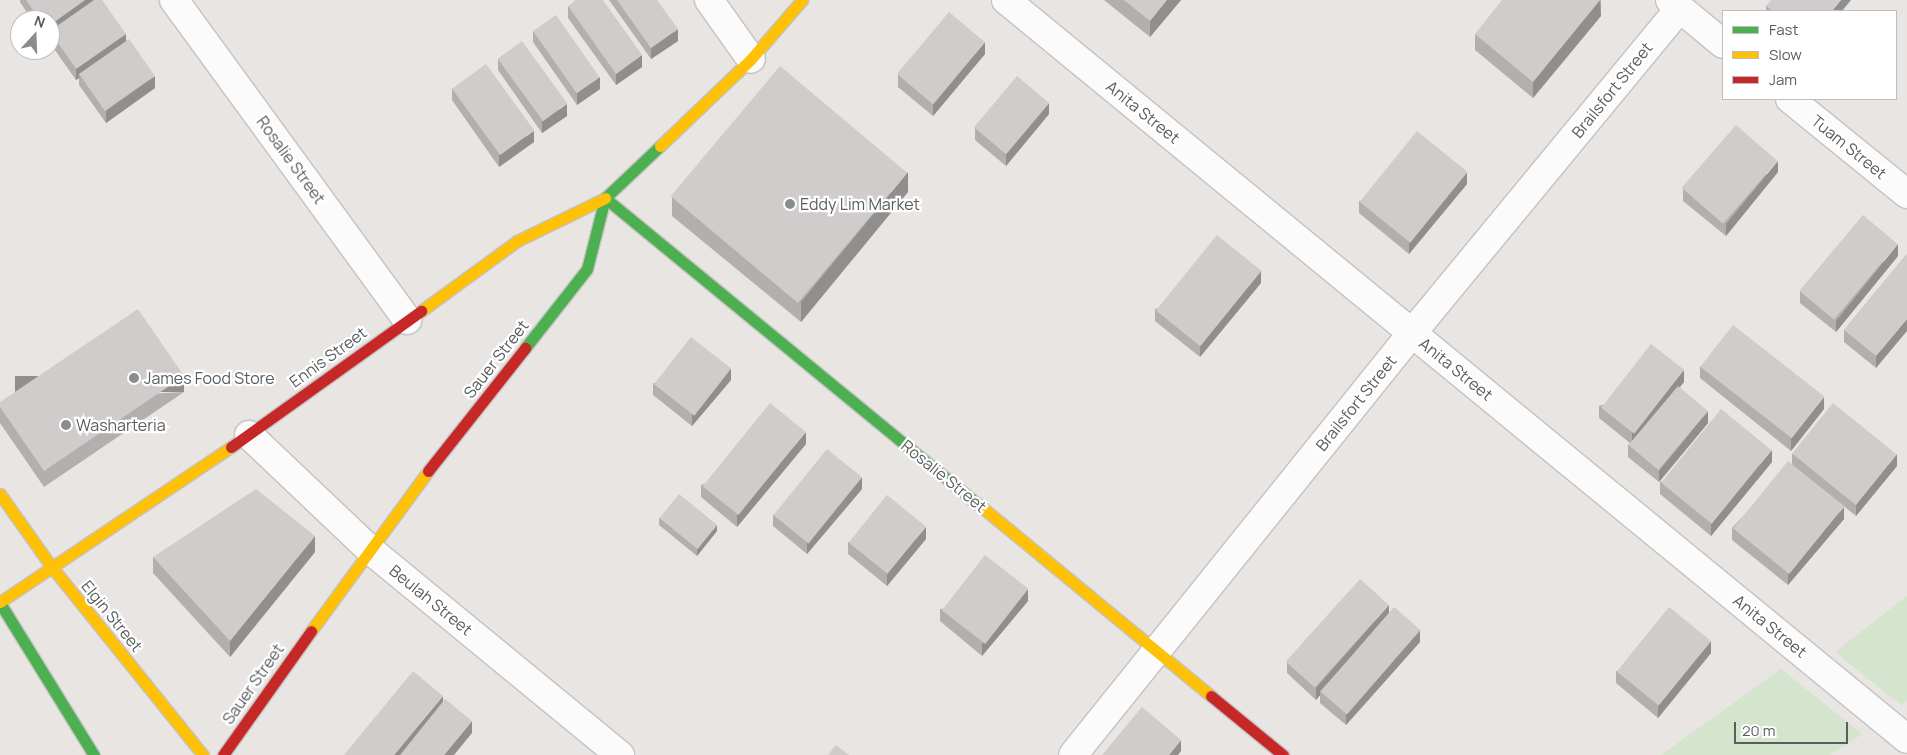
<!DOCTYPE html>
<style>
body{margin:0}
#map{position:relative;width:1907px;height:755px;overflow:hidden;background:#e8e5e2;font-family:Manrope,sans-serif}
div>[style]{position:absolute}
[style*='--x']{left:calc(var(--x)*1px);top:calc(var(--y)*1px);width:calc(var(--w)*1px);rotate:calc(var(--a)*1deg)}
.green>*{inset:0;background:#d5e4cd}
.roads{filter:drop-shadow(1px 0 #c4c3c2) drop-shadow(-1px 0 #c4c3c2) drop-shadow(0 1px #c4c3c2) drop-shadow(0 -1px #c4c3c2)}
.street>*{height:28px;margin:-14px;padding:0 14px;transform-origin:14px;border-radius:14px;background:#fcfbfb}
.fast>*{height:11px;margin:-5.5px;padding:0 5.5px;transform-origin:5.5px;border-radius:5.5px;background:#4caf50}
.slow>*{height:11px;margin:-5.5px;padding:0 5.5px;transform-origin:5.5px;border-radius:5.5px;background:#ffc107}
.jam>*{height:11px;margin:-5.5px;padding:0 5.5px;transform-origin:5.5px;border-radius:5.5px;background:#c62828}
.wall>*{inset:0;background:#b2afaf}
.shaded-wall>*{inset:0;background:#918f8e;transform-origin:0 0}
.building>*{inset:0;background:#cfcccb;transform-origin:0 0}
.dots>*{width:14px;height:14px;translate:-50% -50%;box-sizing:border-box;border:2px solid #fff;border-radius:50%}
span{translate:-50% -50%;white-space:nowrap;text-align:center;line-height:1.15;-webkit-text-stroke:4.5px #fff;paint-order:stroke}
.street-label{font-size:16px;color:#585d60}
.poi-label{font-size:16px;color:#585d60}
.left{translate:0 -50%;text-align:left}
.legend{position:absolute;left:1722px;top:10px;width:175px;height:90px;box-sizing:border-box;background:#fff;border:1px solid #bcbebf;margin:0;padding:6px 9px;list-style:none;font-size:15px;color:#585d60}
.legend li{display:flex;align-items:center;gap:10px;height:25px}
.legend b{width:25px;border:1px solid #bcbebf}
.north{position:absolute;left:10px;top:10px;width:50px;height:50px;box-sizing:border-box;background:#fff;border:1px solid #bcbebf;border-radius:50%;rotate:20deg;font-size:14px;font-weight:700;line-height:20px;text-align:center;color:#585d60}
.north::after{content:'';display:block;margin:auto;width:18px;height:22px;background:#8a8d8e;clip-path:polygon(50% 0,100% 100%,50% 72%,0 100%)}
.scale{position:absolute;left:1734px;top:722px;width:114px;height:22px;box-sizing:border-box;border:2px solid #585d60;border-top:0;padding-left:6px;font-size:15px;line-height:18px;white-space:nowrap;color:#585d60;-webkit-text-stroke:4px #fff;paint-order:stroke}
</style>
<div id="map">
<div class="green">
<i style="clip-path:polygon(1907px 596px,1907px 701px,1901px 705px,1835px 652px)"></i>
<i style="clip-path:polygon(1781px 669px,1862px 734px,1830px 755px,1661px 755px)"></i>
</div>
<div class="roads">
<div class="street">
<i style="--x:174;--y:0;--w:396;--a:53.9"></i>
<i style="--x:709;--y:0;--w:72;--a:54.6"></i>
<i style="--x:1006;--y:0;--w:1165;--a:39.36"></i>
<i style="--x:1670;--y:0;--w:69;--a:39.7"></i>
<i style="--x:1790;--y:99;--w:151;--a:39.1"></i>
<i style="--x:249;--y:435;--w:166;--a:43.5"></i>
<i style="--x:369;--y:549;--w:325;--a:39.4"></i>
<i style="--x:1073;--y:755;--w:541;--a:-51.22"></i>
<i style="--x:1412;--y:333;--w:421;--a:-50.5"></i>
</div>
<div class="fast">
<i style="--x:605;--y:198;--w:482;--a:39.4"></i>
<i style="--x:525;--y:348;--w:100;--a:-51.9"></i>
<i style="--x:587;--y:269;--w:73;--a:-75.8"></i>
<i style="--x:605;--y:198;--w:76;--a:-43.4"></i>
<i style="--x:0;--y:603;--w:179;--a:58.3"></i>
</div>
<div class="slow">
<i style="--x:660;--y:146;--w:126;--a:-43.7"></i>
<i style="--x:751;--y:59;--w:78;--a:-49.2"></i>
<i style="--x:421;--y:311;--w:119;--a:-36.1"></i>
<i style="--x:517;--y:241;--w:98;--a:-26"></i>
<i style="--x:0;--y:494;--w:88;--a:54.7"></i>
<i style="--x:51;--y:566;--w:243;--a:51.2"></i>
<i style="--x:978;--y:504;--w:302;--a:39.5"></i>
<i style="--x:0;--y:602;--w:278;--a:-33.9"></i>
<i style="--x:311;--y:631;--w:198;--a:-53.8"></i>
</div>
<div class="jam">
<i style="--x:231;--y:447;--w:234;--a:-35.6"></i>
<i style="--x:428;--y:471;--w:157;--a:-51.7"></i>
<i style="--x:1211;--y:696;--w:93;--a:39.3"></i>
<i style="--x:223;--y:755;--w:152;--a:-54.6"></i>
</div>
</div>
<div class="wall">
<i style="clip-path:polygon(20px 0,102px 0,155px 88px,106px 123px,79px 85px,79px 78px,76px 80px,50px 43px,50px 20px,32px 20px,20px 2px)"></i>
<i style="clip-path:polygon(609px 0,657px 0,678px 41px,651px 59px)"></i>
<i style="clip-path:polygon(1104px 0,1181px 0,1150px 37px)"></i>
<i style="clip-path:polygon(1601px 0,1601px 16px,1533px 98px,1475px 50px,1475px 34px)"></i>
<i style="clip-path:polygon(568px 6px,642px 67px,616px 85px,568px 18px)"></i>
<i style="clip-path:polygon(1766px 6px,1842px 11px,1766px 11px)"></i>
<i style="clip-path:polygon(533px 31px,600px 89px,577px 105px,533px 42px)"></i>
<i style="clip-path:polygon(985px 54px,933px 116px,898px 87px,898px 75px)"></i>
<i style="clip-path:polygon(498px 59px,567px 116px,542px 133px,498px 70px)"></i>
<i style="clip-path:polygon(452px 88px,534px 142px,499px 167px,452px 100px)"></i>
<i style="clip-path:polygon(1049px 114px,1006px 166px,975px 140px,975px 128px)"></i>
<i style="clip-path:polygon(1778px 172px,1726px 236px,1683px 201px,1683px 189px)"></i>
<i style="clip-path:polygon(1467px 184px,1409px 254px,1359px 213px,1359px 201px)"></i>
<i style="clip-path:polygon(908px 192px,801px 322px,672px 216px,672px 197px)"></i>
<i style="clip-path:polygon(1907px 254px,1876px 368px,1844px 342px,1844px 330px)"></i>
<i style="clip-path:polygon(1898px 256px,1836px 332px,1800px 303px,1800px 291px)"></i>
<i style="clip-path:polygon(1261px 283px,1200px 357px,1155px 321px,1155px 309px)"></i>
<i style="clip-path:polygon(1700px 366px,1824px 409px,1791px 451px,1700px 378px)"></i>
<i style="clip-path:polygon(731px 380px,692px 426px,653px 395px,653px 383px)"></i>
<i style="clip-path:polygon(1684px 382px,1680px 387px,1708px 423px,1659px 482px,1628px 457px,1628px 445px,1630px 443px,1599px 418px,1599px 406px)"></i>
<i style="clip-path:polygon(184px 392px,44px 487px,0 423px,0 402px)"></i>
<i style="clip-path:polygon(806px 444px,737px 527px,701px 497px,701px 485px)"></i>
<i style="clip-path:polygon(1792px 454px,1897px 466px,1856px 516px,1820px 487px,1844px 519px,1788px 585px,1732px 540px,1732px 528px,1792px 465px)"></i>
<i style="clip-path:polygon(1772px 462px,1711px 536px,1660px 494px,1660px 482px)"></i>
<i style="clip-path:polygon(862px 489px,807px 554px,773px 526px,773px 515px)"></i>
<i style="clip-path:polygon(659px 518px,717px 531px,697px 556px,659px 525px)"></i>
<i style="clip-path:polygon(926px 539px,887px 586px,848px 554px,848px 542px)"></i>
<i style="clip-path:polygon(315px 552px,230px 657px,153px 573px,153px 557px)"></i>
<i style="clip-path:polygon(1028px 601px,982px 656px,940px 621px,940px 609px)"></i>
<i style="clip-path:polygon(1389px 613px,1420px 642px,1346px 725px,1320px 703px,1320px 695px,1316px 700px,1287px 673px,1287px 662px)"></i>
<i style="clip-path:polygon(1711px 653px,1658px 718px,1616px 683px,1616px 671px)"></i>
</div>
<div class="shaded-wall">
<i style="clip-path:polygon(85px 0,95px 0,50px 31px,50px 25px)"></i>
<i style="clip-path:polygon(1167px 0,1181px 0,1150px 37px,1150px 21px)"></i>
<i style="clip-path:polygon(1600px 0,1601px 16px,1533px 98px,1533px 82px)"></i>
<i style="clip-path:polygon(1841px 0,1851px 0,1842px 11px,1832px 11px)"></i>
<i style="clip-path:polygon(678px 29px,678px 41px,651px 59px,651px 48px)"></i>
<i style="clip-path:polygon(126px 34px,126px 45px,79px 74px,79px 78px,76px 80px,76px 69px)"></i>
<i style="clip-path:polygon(985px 42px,985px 54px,933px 116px,933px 105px)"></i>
<i style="clip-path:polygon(642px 55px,642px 67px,616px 85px,616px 74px)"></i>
<i style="clip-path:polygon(155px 76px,155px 88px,106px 123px,106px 111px)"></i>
<i style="clip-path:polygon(600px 77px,600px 89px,577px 105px,577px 93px)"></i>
<i style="clip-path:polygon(1049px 103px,1049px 114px,1006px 166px,1006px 154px)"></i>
<i style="clip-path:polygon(567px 104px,567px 116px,542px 133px,542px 122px)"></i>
<i style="clip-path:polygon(534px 131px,534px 142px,499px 167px,499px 155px)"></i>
<i style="clip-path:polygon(1778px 161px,1778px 172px,1726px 236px,1726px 224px)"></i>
<i style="clip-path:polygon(908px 172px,908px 192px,801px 322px,801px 302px)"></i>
<i style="clip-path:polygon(1467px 172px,1467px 184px,1409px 254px,1409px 242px)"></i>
<i style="clip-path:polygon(1898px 244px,1898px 256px,1836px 332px,1836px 321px)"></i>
<i style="clip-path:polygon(1261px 271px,1261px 283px,1200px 357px,1200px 346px)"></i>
<i style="clip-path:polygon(1907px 319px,1907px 331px,1876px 368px,1876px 356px)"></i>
<i style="clip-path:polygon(731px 368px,731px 380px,692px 426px,692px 414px)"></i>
<i style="clip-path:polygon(1684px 370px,1684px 382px,1632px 444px,1632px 433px)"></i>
<i style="left:184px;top:376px;width:16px;height:169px;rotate:90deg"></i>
<i style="clip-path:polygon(1824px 397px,1824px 409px,1791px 451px,1791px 439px)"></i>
<i style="clip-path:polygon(1708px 411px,1708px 423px,1659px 482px,1659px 471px)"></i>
<i style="clip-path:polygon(806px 432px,806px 444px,737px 527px,737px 515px)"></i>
<i style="clip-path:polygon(1772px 450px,1772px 462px,1711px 536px,1711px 524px)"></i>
<i style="clip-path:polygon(1897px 454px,1897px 466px,1856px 516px,1856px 505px)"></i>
<i style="clip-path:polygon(862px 477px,862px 489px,807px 554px,807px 543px)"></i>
<i style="clip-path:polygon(1844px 507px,1844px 519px,1788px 585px,1788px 574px)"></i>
<i style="clip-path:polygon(717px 525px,717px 531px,697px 556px,697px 550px)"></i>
<i style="clip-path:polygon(926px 527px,926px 539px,887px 586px,887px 574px)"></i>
<i style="clip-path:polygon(315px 536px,315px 552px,230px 657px,230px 641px)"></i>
<i style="clip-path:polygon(1028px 589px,1028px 601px,982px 656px,982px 644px)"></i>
<i style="clip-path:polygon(1389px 605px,1389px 616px,1320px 691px,1320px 695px,1316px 700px,1316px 688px)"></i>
<i style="clip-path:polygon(1420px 630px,1420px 642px,1346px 725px,1346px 713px)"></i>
<i style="clip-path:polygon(1711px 641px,1711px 653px,1658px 718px,1658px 706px)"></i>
<i style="clip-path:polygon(443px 696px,443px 708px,404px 755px,394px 755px)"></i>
<i style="clip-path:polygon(472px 721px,472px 733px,454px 755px,444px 755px)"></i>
<i style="clip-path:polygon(1181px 740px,1181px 751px,1178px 755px,1169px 755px)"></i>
</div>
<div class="building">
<i style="clip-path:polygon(26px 0,85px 0,50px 25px,50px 20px,40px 20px)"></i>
<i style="clip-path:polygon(94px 0,102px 0,126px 34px,76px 69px,50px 31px)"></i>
<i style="clip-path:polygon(576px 0,603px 0,642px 55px,616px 74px,568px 6px)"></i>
<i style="clip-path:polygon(617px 0,657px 0,678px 29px,651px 48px)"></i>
<i style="clip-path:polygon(1124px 0,1167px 0,1150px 21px)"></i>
<i style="clip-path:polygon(1502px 0,1600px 0,1533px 82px,1475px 34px)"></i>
<i style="clip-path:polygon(1771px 0,1841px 0,1832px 11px,1772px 11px,1766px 6px)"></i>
<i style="left:949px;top:12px;width:47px;height:81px;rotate:40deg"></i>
<i style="left:556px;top:15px;width:76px;height:28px;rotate:55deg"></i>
<i style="left:129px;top:39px;width:45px;height:61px;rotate:55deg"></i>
<i style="left:522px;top:41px;width:77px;height:30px;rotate:54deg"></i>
<i style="left:486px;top:64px;width:82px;height:42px;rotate:54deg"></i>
<i style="left:780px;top:66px;width:166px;height:170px;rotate:40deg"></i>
<i style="left:1017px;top:76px;width:42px;height:67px;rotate:40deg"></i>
<i style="left:1736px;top:125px;width:55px;height:83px;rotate:41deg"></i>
<i style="left:1417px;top:131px;width:65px;height:91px;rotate:39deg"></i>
<i style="left:1863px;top:215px;width:45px;height:99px;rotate:40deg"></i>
<i style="left:1217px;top:235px;width:57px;height:97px;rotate:39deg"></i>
<i style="clip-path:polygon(1907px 254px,1907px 319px,1876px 356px,1844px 330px)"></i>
<i style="clip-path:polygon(138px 309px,184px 376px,44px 471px,0 407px,0 402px)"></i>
<i style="left:1733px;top:325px;width:116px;height:53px;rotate:38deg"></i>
<i style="left:691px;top:337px;width:51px;height:60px;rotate:38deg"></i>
<i style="left:1651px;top:344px;width:42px;height:81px;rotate:38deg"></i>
<i style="left:1678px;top:386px;width:39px;height:77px;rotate:40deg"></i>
<i style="left:770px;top:403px;width:46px;height:107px;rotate:39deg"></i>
<i style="left:1833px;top:403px;width:82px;height:65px;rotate:39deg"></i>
<i style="left:1721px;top:409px;width:65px;height:95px;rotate:39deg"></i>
<i style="left:827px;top:449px;width:45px;height:85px;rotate:39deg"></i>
<i style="left:1788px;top:461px;width:72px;height:87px;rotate:39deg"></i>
<i style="clip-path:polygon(256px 489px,315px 536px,230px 641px,153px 557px)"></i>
<i style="left:679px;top:494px;width:49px;height:31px;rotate:39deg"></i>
<i style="left:887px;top:495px;width:50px;height:61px;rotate:39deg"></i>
<i style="left:985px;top:555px;width:55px;height:70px;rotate:38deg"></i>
<i style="left:1360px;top:579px;width:39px;height:111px;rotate:42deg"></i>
<i style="left:1394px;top:607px;width:35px;height:112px;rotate:41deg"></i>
<i style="left:1669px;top:607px;width:54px;height:83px;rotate:39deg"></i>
<i style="clip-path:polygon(413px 671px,443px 696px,394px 755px,344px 755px)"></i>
<i style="clip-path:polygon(445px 699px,472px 721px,444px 755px,400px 755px)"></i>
<i style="clip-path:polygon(1142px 707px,1181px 740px,1169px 755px,1102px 755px)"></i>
<i style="clip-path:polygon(836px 745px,849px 755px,828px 755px)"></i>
</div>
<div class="dots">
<i style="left:790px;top:204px;background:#8a8d8e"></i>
<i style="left:134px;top:378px;background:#8a8d8e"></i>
<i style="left:66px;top:425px;background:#8a8d8e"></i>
</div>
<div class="street-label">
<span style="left:1612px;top:90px;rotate:-51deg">Brailsfort Street</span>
<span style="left:1143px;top:112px;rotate:39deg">Anita Street</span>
<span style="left:1849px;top:147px;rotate:39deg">Tuam Street</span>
<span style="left:291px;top:160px;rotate:54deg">Rosalie Street</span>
<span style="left:328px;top:357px;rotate:-36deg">Ennis Street</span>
<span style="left:496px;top:359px;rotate:-52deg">Sauer Street</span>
<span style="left:1456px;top:369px;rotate:39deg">Anita Street</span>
<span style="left:1356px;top:403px;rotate:-51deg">Brailsfort Street</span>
<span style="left:944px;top:476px;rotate:39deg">Rosalie Street</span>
<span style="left:431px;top:600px;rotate:39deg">Beulah Street</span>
<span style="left:112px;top:616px;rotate:51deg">Elgin Street</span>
<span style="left:1770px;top:626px;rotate:39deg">Anita Street</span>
<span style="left:253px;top:684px;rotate:-55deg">Sauer Street</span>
</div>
<div class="poi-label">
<span class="left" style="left:800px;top:204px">Eddy Lim Market</span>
<span class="left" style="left:144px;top:378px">James Food Store</span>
<span class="left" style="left:76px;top:425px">Washarteria</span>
</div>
<ul class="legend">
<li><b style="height:6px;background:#4caf50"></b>Fast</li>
<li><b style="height:6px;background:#ffc107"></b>Slow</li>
<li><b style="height:6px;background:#c62828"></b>Jam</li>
</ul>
<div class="north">N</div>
<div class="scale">20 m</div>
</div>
